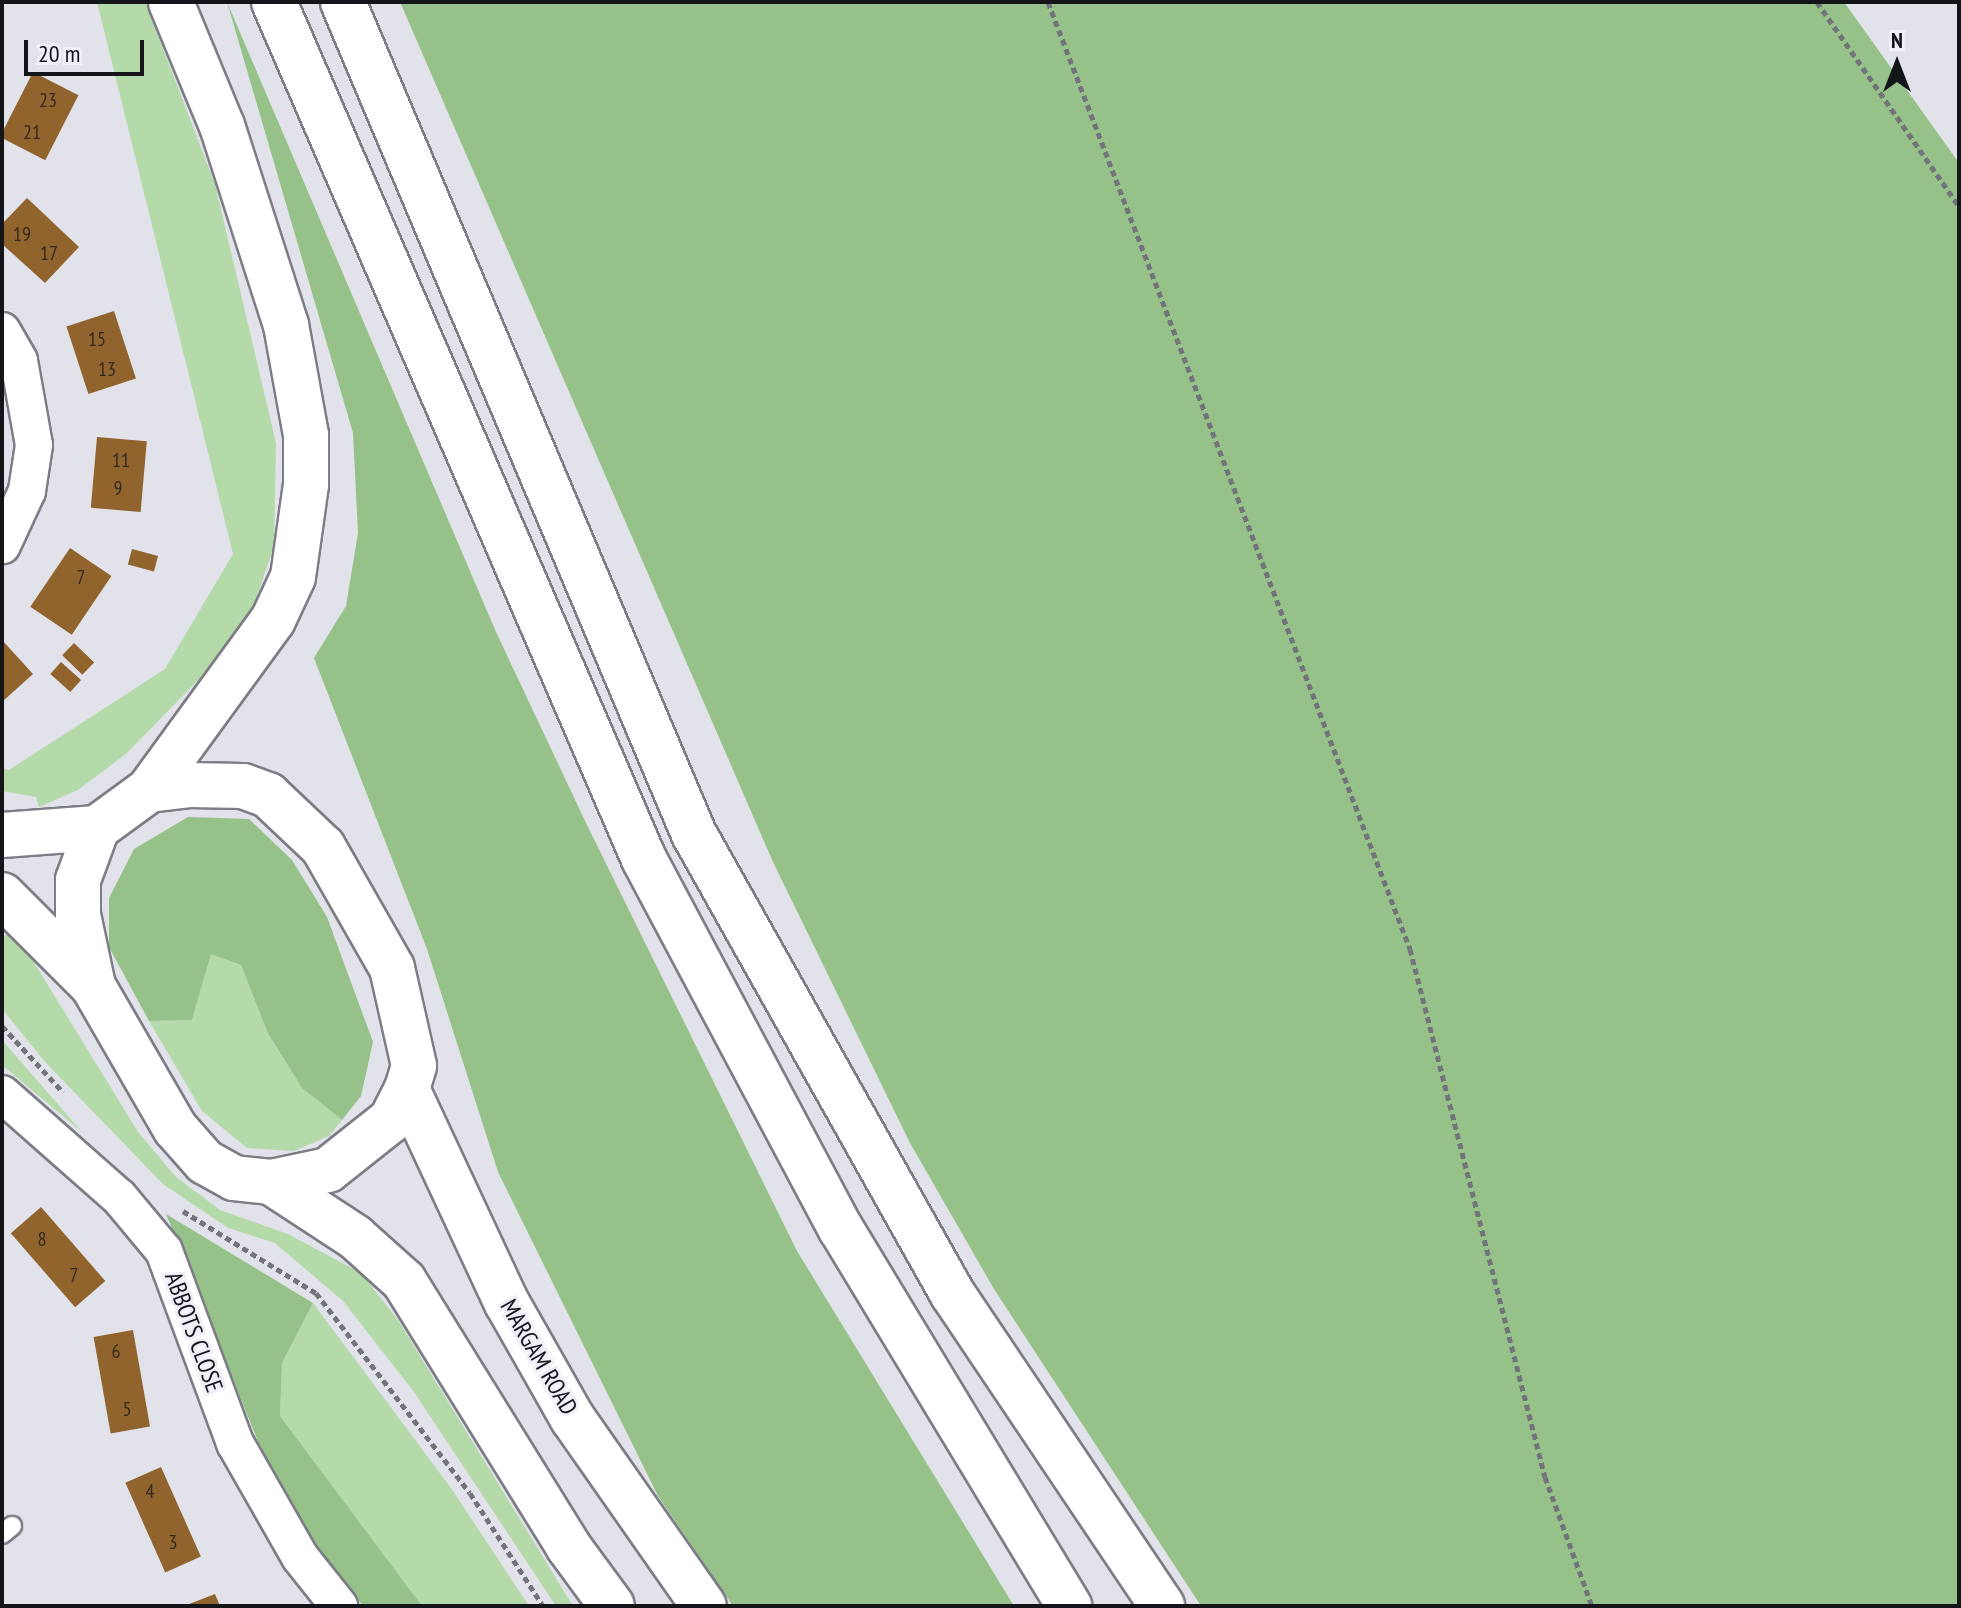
<!DOCTYPE html>
<style>
body{margin:0}
#map{position:relative;width:1961px;height:1608px;overflow:hidden;background:#e2e2eb;font-family:"PT Sans Narrow",sans-serif}
div>[style]{position:absolute}
[style*='--x']{left:calc(var(--x)*1px);top:calc(var(--y)*1px);width:calc(var(--w)*1px);rotate:calc(var(--a)*1deg)}
.green>*{inset:0;background:#b5daaa}
.forest>*{inset:0;background:#96c28a}
.building>*{inset:0;background:#91642e;transform-origin:0 0}
.path>*{height:5px;margin-top:-2.5px;transform-origin:0;background:repeating-linear-gradient(90deg,#737479 0 6px,transparent 0 10px)}
.roads{filter:drop-shadow(2px 0 #7d7d85) drop-shadow(-2px 0 #7d7d85) drop-shadow(0 2px #7d7d85) drop-shadow(0 -2px #7d7d85)}
.service>*{height:18px;margin:-9px;padding:0 9px;transform-origin:9px;border-radius:9px;background:#fff}
.minor>*{height:36px;margin:-18px;padding:0 18px;transform-origin:18px;border-radius:18px;background:#fff}
.primary>*{height:44px;margin:-22px;padding:0 22px;transform-origin:22px;border-radius:22px;background:#fff}
.motorway>*{height:44px;margin:-22px;padding:0 22px;transform-origin:22px;border-radius:22px;background:#fff}
span{translate:-50% -50%;white-space:nowrap;text-align:center;line-height:1.15;-webkit-text-stroke:6px #eff0f9;paint-order:stroke}
.number-label{font-size:20px;color:#33291e}
.number-label span{-webkit-text-stroke-width:0}
.street-label{font-size:24px;color:#141518}
.frame{position:absolute;inset:0;border:4px solid #141518;pointer-events:none}
.north{position:absolute;left:1857px;top:24px;width:80px;height:80px;-webkit-text-stroke:6px #eff0f9;paint-order:stroke;rotate:0deg;font-size:22px;font-weight:700;line-height:32px;text-align:center;color:#141518}
.north::after{content:'';display:block;margin:auto;width:28px;height:36px;background:#141518;clip-path:polygon(50% 0,100% 100%,50% 72%,0 100%)}
.scale{position:absolute;left:24px;top:40px;width:120px;height:36px;box-sizing:border-box;border:4px solid #141518;border-top:0;padding-left:10px;font-size:24px;line-height:28px;white-space:nowrap;color:#141518;-webkit-text-stroke:6px #eff0f9;paint-order:stroke}
</style>
<div id="map">
<div class="green">
<i style="clip-path:polygon(97px 2px,145px 2px,215px 184px,276px 443px,274px 546px,251px 614px,210px 668px,126px 754px,78px 790px,39px 807px,36px 797px,2px 791px,2px 768px,9px 770px,165px 669px,233px 554px)"></i>
<i style="clip-path:polygon(13px 928px,138px 1132px,176px 1177px,220px 1210px,288px 1234px,361px 1273px,398px 1320px,573px 1606px,556px 1606px,414px 1392px,343px 1301px,275px 1243px,228px 1228px,163px 1184px,47px 1064px,2px 1009px,2px 939px)"></i>
<i style="clip-path:polygon(211px 953px,241px 965px,268px 1035px,302px 1088px,342px 1120px,329px 1136px,294px 1151px,247px 1148px,202px 1111px,149px 1021px,192px 1020px)"></i>
<i style="clip-path:polygon(2px 1040px,82px 1132px,2px 1065px)"></i>
<i style="clip-path:polygon(313px 1303px,451px 1488px,529px 1606px,422px 1606px,280px 1416px,282px 1363px)"></i>
</div>
<div class="forest">
<i style="clip-path:polygon(227px 2px,496px 632px,586px 823px,797px 1251px,1014px 1606px,733px 1606px,658px 1496px,498px 1172px,427px 949px,314px 658px,346px 606px,358px 533px,353px 433px)"></i>
<i style="clip-path:polygon(400px 2px,1844px 2px,1959px 163px,1959px 1606px,1201px 1606px,994px 1289px,910px 1143px,773px 862px)"></i>
<i style="clip-path:polygon(188px 817px,249px 819px,292px 860px,327px 917px,373px 1042px,361px 1096px,342px 1120px,302px 1088px,268px 1034px,241px 965px,211px 954px,192px 1020px,149px 1021px,109px 947px,109px 898px,134px 849px)"></i>
<i style="clip-path:polygon(166px 1214px,313px 1303px,282px 1363px,280px 1416px,422px 1606px,363px 1606px,323px 1556px,259px 1444px)"></i>
</div>
<div class="building">
<i style="left:33px;top:72px;width:51px;height:73px;rotate:27deg"></i>
<i style="clip-path:polygon(27px 198px,79px 247px,45px 283px,2px 244px,2px 224px)"></i>
<i style="left:114px;top:311px;width:71px;height:50px;rotate:72deg"></i>
<i style="left:97px;top:437px;width:50px;height:71px;rotate:5deg"></i>
<i style="left:70px;top:548px;width:50px;height:71px;rotate:34deg"></i>
<i style="left:132px;top:549px;width:27px;height:16px;rotate:15deg"></i>
<i style="clip-path:polygon(2px 640px,33px 674px,2px 702px)"></i>
<i style="left:74px;top:643px;width:28px;height:17px;rotate:44deg"></i>
<i style="left:61px;top:662px;width:27px;height:16px;rotate:42deg"></i>
<i style="left:41px;top:1207px;width:98px;height:40px;rotate:49deg"></i>
<i style="left:133px;top:1330px;width:98px;height:40px;rotate:80deg"></i>
<i style="left:161px;top:1467px;width:98px;height:39px;rotate:66deg"></i>
<i style="clip-path:polygon(215px 1594px,220px 1606px,184px 1606px)"></i>
</div>
<div class="path">
<i style="--x:1048;--y:2;--w:1014;--a:69.08"></i>
<i style="--x:1410;--y:949;--w:545;--a:75.66"></i>
<i style="--x:1545;--y:1477;--w:137;--a:70"></i>
<i style="--x:1817;--y:2;--w:249;--a:55.2"></i>
<i style="--x:2;--y:1026;--w:90;--a:47.3"></i>
<i style="--x:183;--y:1211;--w:156;--a:31.7"></i>
<i style="--x:316;--y:1293;--w:252;--a:52.4"></i>
<i style="--x:470;--y:1493;--w:135;--a:57.1"></i>
</div>
<div class="roads">
<div class="service">
<i style="--x:2;--y:1534;--w:13;--a:-39"></i>
</div>
<div class="minor">
<i style="--x:2;--y:331;--w:34;--a:60"></i>
<i style="--x:19;--y:361;--w:85;--a:79.9"></i>
<i style="--x:34;--y:445;--w:47;--a:98.7"></i>
<i style="--x:27;--y:491;--w:60;--a:114.8"></i>
<i style="--x:2;--y:1094;--w:156;--a:41.4"></i>
<i style="--x:119;--y:1197;--w:70;--a:50.2"></i>
<i style="--x:164;--y:1251;--w:205;--a:69.7"></i>
<i style="--x:235;--y:1443;--w:131;--a:60.3"></i>
<i style="--x:300;--y:1557;--w:63;--a:51.5"></i>
</div>
<div class="primary">
<i style="--x:189;--y:785;--w:54;--a:1.1"></i>
<i style="--x:243;--y:786;--w:27;--a:20"></i>
<i style="--x:268;--y:795;--w:76;--a:43.4"></i>
<i style="--x:323;--y:847;--w:139;--a:60.3"></i>
<i style="--x:392;--y:968;--w:100;--a:77.3"></i>
<i style="--x:414;--y:1066;--w:24;--a:107"></i>
<i style="--x:407;--y:1089;--w:35;--a:117"></i>
<i style="--x:391;--y:1120;--w:80;--a:141.6"></i>
<i style="--x:328;--y:1170;--w:58;--a:168.1"></i>
<i style="--x:271;--y:1182;--w:37;--a:-174"></i>
<i style="--x:234;--y:1178;--w:33;--a:-151"></i>
<i style="--x:205;--y:1162;--w:45;--a:-131.4"></i>
<i style="--x:175;--y:1128;--w:164;--a:-120"></i>
<i style="--x:93;--y:986;--w:73;--a:-101.9"></i>
<i style="--x:78;--y:915;--w:35;--a:-90"></i>
<i style="--x:78;--y:880;--w:55;--a:-69.9"></i>
<i style="--x:97;--y:828;--w:64;--a:-36.2"></i>
<i style="--x:149;--y:790;--w:40;--a:-7.1"></i>
<i style="--x:2;--y:835;--w:95;--a:-4.2"></i>
<i style="--x:2;--y:895;--w:129;--a:45"></i>
<i style="--x:407;--y:1089;--w:236;--a:65"></i>
<i style="--x:507;--y:1303;--w:133;--a:60.4"></i>
<i style="--x:573;--y:1419;--w:228;--a:55"></i>
<i style="--x:271;--y:1182;--w:100;--a:33.2"></i>
<i style="--x:355;--y:1237;--w:66;--a:41.9"></i>
<i style="--x:404;--y:1281;--w:312;--a:58.2"></i>
<i style="--x:568;--y:1546;--w:74;--a:53.7"></i>
</div>
<div class="motorway">
<i style="--x:274;--y:2;--w:933;--a:66.65"></i>
<i style="--x:644;--y:859;--w:419;--a:62"></i>
<i style="--x:841;--y:1229;--w:441;--a:58.8"></i>
<i style="--x:343;--y:2;--w:903;--a:67.13"></i>
<i style="--x:694;--y:834;--w:527;--a:60.66"></i>
<i style="--x:952;--y:1293;--w:377;--a:56.1"></i>
<i style="--x:149;--y:790;--w:210;--a:-53.9"></i>
<i style="--x:273;--y:620;--w:47;--a:-65.1"></i>
<i style="--x:293;--y:577;--w:93;--a:-82"></i>
<i style="--x:306;--y:485;--w:50;--a:-90"></i>
<i style="--x:306;--y:435;--w:112;--a:-100.3"></i>
<i style="--x:286;--y:325;--w:209;--a:-107.8"></i>
<i style="--x:222;--y:126;--w:134;--a:-112.4"></i>
</div>
</div>
<div class="number-label">
<span style="left:48px;top:100px">23</span>
<span style="left:32px;top:132px">21</span>
<span style="left:22px;top:234px">19</span>
<span style="left:49px;top:253px">17</span>
<span style="left:97px;top:339px">15</span>
<span style="left:107px;top:369px">13</span>
<span style="left:121px;top:460px">11</span>
<span style="left:118px;top:488px">9</span>
<span style="left:81px;top:577px">7</span>
<span style="left:42px;top:1239px">8</span>
<span style="left:74px;top:1275px">7</span>
<span style="left:116px;top:1351px">6</span>
<span style="left:127px;top:1409px">5</span>
<span style="left:150px;top:1491px">4</span>
<span style="left:173px;top:1542px">3</span>
</div>
<div class="street-label">
<span style="left:194px;top:1332px;rotate:70deg">ABBOTS CLOSE</span>
<span style="left:539px;top:1357px;rotate:60deg">MARGAM ROAD</span>
</div>
<div class="frame"></div>
<div class="north">N</div>
<div class="scale">20 m</div>
</div>
